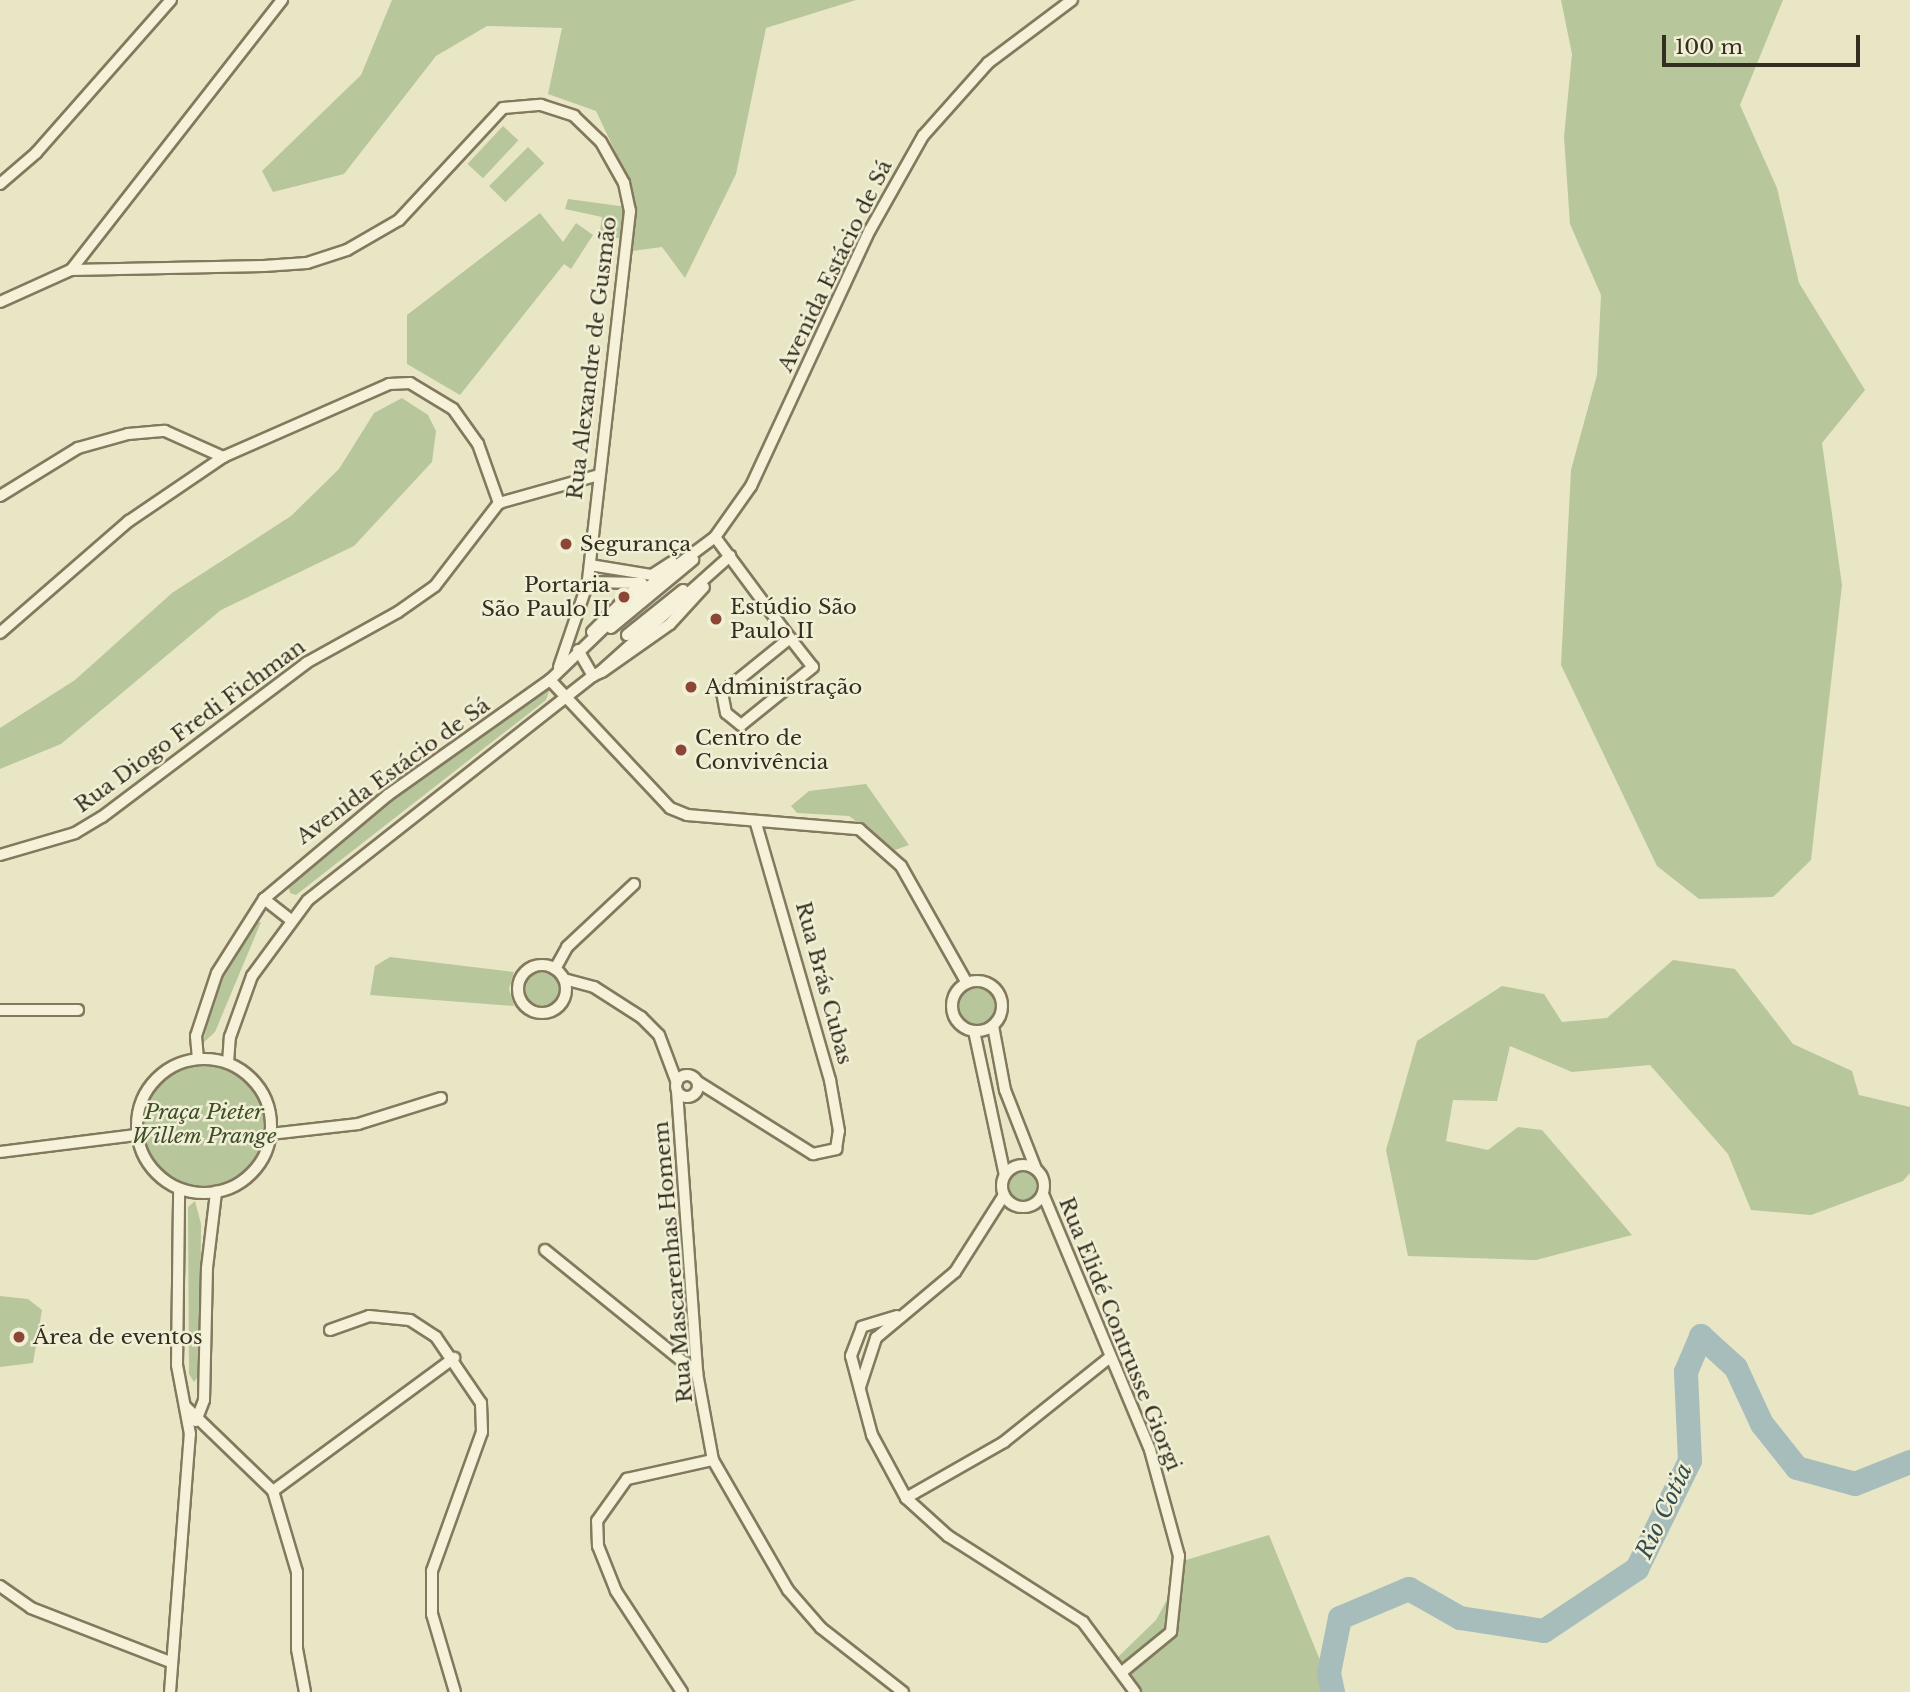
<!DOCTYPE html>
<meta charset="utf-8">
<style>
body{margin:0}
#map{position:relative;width:1910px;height:1692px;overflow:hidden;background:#e9e6c6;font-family:"Libre Baskerville",serif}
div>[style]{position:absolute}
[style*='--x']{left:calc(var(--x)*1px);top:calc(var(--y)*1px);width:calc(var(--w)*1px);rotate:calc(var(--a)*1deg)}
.green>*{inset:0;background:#b8c69c;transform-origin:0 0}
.round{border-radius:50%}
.river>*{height:24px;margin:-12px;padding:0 12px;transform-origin:12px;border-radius:12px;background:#a7bdbb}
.roads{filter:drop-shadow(2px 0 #82795e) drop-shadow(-2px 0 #82795e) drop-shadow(0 2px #82795e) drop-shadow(0 -2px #82795e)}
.street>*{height:10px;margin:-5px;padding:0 5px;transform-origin:5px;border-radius:5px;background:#f5f2d9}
.street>.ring{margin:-5px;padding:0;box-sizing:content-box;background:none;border:10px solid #f5f2d9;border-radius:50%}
.dots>*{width:19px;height:19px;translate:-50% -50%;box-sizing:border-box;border:4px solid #f1efd5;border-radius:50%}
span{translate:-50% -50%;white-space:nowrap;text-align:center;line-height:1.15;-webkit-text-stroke:5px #f1efd5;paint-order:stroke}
.street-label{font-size:21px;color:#342e20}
.poi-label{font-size:21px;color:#342e20}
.left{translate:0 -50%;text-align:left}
.right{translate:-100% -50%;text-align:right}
.park-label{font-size:21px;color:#3d4e29;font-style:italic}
.water-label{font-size:23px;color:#314e52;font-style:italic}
.scale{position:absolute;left:1662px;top:35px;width:198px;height:32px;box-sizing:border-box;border:4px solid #342e20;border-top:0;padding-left:9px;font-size:21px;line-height:24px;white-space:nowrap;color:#342e20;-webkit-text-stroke:5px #f1efd5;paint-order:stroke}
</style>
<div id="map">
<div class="green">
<i style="clip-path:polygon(392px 0,856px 0,766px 28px,736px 174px,685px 278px,662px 247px,632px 251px,631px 185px,596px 111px,548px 94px,562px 28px,487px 26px,436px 56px,344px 174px,273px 192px,262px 171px,361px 75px)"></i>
<i style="clip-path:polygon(1561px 0,1783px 0,1740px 105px,1777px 188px,1799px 283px,1865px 390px,1822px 443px,1842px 585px,1811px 860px,1773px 897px,1699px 899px,1657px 866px,1561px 665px,1571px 470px,1597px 375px,1601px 295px,1570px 224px,1564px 137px,1572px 54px)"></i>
<i style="left:503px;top:126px;width:21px;height:52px;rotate:43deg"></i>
<i style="left:528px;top:147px;width:23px;height:55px;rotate:45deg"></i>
<i style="clip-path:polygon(568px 199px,627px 207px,625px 238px,599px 238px,602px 217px,565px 209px)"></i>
<i style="clip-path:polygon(540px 213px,563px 242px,576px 223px,593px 235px,571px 269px,564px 264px,460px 395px,407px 364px,407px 315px)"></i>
<i style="clip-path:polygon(402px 398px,428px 415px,436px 431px,432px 462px,354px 546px,221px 610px,61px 744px,0 769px,0 728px,75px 680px,172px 593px,291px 516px,339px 469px,374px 413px)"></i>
<i style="clip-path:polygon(551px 686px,546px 700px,296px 895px,290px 893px,287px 880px,538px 688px)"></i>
<i style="clip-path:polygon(866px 784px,909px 845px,895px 850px,849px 816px,797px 813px,791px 806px,809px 791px)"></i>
<i style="clip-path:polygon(261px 922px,215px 1032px,203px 1043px,216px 986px,253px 923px)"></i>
<i style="clip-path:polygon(390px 957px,514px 972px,509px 989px,514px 1006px,370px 995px,375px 966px)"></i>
<i style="clip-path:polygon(1673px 960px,1735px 969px,1793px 1044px,1852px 1071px,1859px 1095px,1910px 1107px,1910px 1173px,1903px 1181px,1811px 1215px,1751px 1210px,1728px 1154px,1650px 1065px,1572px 1072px,1510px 1046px,1497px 1101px,1453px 1100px,1446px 1141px,1488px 1150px,1518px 1127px,1542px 1130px,1632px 1235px,1536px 1260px,1408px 1256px,1386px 1150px,1417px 1041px,1502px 986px,1544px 994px,1562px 1022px,1607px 1018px)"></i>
<i class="round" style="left:523px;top:970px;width:38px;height:38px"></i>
<i class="round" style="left:952px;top:981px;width:50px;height:50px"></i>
<i class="round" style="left:137px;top:1059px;width:134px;height:134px"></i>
<i class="round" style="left:1002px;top:1165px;width:42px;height:42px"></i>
<i style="clip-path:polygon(195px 1201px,201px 1224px,200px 1374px,194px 1382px,189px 1374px,188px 1207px)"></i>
<i style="clip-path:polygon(0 1296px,28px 1299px,42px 1310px,33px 1363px,0 1367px)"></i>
<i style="clip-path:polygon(1269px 1535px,1333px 1692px,1134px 1692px,1117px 1658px,1156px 1620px,1174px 1587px,1176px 1563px)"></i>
</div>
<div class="river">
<i style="--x:1333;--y:1692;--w:19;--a:-102"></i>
<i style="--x:1329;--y:1673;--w:56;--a:-78.7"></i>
<i style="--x:1340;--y:1618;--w:75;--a:-22.8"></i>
<i style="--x:1409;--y:1589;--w:59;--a:29.6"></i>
<i style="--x:1460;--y:1618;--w:85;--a:8.8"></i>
<i style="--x:1544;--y:1631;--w:112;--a:-33.7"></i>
<i style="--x:1637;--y:1569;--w:120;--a:-63.9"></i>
<i style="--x:1690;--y:1461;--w:89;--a:-92.6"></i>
<i style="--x:1686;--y:1372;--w:39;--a:-67"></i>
<i style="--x:1701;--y:1336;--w:47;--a:42.4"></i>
<i style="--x:1736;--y:1368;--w:62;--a:65.1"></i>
<i style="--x:1762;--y:1424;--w:56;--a:51.5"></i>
<i style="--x:1797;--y:1468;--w:60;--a:15.4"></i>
<i style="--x:1855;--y:1484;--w:59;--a:-21.8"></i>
</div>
<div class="roads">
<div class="street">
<i style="--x:0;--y:184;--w:48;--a:-40.7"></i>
<i style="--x:36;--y:153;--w:204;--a:-48.6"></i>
<i style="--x:71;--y:270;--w:343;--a:-52"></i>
<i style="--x:0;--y:302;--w:78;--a:-24.3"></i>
<i style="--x:71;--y:270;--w:193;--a:-1.2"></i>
<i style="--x:264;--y:266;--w:43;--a:-4"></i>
<i style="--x:307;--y:263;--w:42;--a:-18"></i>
<i style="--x:347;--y:250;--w:60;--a:-30"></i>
<i style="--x:399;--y:220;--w:153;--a:-47.1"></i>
<i style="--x:503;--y:108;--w:38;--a:-5"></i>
<i style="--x:541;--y:105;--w:35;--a:18"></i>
<i style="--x:574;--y:116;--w:37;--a:44"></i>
<i style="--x:601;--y:142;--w:47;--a:60.7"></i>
<i style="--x:624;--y:183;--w:29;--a:78"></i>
<i style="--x:630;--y:211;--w:373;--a:96.5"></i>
<i style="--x:588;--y:582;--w:90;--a:108.8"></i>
<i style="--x:0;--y:496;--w:92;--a:-31.6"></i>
<i style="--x:78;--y:448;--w:52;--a:-15.6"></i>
<i style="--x:128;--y:434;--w:37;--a:-5"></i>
<i style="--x:165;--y:431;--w:64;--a:24.1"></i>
<i style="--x:715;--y:537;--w:126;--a:53.4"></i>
<i style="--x:590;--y:565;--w:63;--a:9.2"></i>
<i style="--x:652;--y:575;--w:24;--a:-33"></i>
<i style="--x:588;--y:582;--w:54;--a:1.1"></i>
<i style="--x:611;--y:628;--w:107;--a:-39.7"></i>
<i style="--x:592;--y:632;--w:66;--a:-45"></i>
<i style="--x:0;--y:633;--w:171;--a:-41"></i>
<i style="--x:129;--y:521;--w:114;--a:-34.2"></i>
<i style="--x:223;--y:457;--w:181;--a:-23.7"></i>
<i style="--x:389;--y:384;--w:21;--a:-3"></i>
<i style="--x:410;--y:383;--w:50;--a:31.2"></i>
<i style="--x:453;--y:409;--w:43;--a:54.5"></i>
<i style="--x:478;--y:444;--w:63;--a:70.4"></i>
<i style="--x:627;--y:635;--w:72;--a:-38.8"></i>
<i style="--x:790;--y:638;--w:37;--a:52"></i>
<i style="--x:813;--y:667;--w:92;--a:141.1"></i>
<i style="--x:741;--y:725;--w:19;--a:-141"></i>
<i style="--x:726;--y:713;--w:20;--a:-101"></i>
<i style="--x:722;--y:693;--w:87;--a:-39"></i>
<i style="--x:578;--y:650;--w:30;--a:60"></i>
<i style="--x:593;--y:676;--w:7;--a:-27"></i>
<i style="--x:599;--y:673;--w:176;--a:-41.8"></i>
<i style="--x:602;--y:672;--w:83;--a:-35.2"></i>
<i style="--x:670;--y:624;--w:50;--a:-47.4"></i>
<i style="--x:550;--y:680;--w:175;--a:46.8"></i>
<i style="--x:670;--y:808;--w:18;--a:22"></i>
<i style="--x:687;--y:815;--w:173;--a:4.7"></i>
<i style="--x:859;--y:829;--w:56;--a:41.4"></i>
<i style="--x:901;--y:866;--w:134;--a:60.6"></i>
<i style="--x:0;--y:855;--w:78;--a:-16.3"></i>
<i style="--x:75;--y:833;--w:31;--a:-31"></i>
<i style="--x:102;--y:817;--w:256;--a:-37"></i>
<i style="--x:306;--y:663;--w:105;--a:-29"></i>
<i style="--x:398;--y:612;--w:45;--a:-35.1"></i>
<i style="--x:435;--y:586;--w:105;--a:-52.4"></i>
<i style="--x:499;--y:503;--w:100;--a:-15.7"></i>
<i style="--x:264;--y:899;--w:34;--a:38"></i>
<i class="ring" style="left:518px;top:965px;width:38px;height:38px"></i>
<i style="--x:555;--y:969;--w:25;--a:-61"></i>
<i style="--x:567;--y:947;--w:92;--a:-43.2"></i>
<i style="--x:564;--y:979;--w:31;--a:15"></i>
<i style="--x:594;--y:987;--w:56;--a:32.6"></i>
<i style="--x:641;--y:1017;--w:25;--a:45"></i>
<i style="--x:659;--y:1035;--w:51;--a:69.4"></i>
<i class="ring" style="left:952px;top:981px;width:40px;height:40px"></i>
<i style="--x:0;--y:1010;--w:78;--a:0"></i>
<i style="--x:993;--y:1026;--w:65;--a:79.4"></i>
<i style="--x:1005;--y:1090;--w:85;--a:68.6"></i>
<i style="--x:974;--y:1031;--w:147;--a:77.9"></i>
<i style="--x:198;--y:1059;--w:23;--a:-95"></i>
<i style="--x:196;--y:1036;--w:66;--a:-71.6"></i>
<i style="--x:217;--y:973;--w:88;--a:-57.6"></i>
<i style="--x:264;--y:899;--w:162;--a:-40"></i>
<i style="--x:388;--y:795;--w:199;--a:-35.4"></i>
<i style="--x:550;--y:680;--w:125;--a:-44"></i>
<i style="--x:640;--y:593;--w:94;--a:-36.7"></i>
<i style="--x:715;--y:537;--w:62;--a:-54.8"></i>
<i style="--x:751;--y:486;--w:282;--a:-65.1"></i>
<i style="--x:870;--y:230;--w:108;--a:-60.6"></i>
<i style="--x:923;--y:136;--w:98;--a:-48.3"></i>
<i style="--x:988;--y:63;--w:105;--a:-36.9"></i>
<i class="ring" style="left:137px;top:1059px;width:124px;height:124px"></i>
<i style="--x:228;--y:1063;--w:26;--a:-86"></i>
<i style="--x:230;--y:1037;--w:65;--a:-70.2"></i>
<i style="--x:252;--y:976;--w:94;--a:-53.6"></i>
<i style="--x:308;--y:900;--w:362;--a:-38.2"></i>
<i class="ring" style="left:676px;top:1075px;width:12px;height:12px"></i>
<i style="--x:698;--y:1082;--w:136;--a:32.1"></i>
<i style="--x:813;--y:1154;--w:24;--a:-12"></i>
<i style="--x:836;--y:1149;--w:18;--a:-81"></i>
<i style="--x:839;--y:1131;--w:52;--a:-100"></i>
<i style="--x:830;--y:1080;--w:267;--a:-106.1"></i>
<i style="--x:677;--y:1091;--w:283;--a:85.9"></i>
<i style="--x:697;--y:1373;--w:88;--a:79.6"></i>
<i style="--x:713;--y:1460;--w:150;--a:60"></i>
<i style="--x:788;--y:1590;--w:50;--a:49"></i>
<i style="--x:821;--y:1628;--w:104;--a:38"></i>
<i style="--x:270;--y:1134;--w:89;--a:-6.5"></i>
<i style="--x:358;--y:1124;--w:87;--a:-17.4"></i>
<i style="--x:0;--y:1152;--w:138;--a:-7.1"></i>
<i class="ring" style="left:1002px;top:1165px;width:32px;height:32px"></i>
<i style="--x:1043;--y:1194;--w:277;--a:67.3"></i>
<i style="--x:1150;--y:1450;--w:110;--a:74.7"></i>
<i style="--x:1179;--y:1556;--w:76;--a:96"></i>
<i style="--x:1171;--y:1632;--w:63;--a:140.8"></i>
<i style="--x:545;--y:1250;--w:196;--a:39"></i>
<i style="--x:897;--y:1316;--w:37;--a:163"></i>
<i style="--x:862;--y:1327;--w:31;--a:111"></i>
<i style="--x:851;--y:1356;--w:82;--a:75.1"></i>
<i style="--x:872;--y:1435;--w:72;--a:61.6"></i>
<i style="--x:906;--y:1498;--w:57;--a:42.1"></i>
<i style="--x:948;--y:1536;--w:160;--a:32.5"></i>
<i style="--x:1083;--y:1622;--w:87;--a:53.4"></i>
<i style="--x:330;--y:1330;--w:41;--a:-19.7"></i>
<i style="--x:369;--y:1316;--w:41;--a:5.6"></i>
<i style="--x:410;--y:1320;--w:31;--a:33"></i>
<i style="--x:436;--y:1337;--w:80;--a:55.7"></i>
<i style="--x:481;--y:1403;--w:29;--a:88"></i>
<i style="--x:482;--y:1432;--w:148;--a:109.8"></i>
<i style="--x:432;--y:1571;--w:43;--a:90"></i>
<i style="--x:432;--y:1614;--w:81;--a:73.6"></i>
<i style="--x:860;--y:1387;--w:52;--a:-71.9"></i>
<i style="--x:876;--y:1338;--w:103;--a:-39.9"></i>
<i style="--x:955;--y:1272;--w:91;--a:-57.5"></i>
<i style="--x:185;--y:1406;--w:122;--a:44"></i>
<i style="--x:273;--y:1491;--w:84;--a:73.5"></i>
<i style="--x:297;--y:1572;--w:77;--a:90"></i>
<i style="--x:297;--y:1649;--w:44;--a:79.5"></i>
<i style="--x:196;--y:1421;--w:22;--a:-69"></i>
<i style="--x:204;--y:1400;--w:132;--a:-88.7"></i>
<i style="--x:207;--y:1268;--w:77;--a:-83.2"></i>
<i style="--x:273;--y:1491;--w:225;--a:-36.3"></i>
<i style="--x:906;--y:1498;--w:113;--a:-29.7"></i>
<i style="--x:1004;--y:1442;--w:136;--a:-38.7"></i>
<i style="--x:0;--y:1586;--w:38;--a:35"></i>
<i style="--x:31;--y:1608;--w:149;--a:21.2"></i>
<i style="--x:170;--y:1692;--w:259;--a:-85.6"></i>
<i style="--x:190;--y:1434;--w:70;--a:-100.7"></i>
<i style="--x:177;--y:1365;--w:176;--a:-89.3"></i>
<i style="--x:682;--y:1692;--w:121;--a:-123.2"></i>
<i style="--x:616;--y:1591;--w:48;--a:-111.8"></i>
<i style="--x:598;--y:1546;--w:25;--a:-92"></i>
<i style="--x:597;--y:1521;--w:52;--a:-54.5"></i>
<i style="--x:627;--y:1479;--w:88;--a:-12.5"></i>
</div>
</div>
<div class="dots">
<i style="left:566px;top:544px;background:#8b4635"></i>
<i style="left:624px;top:597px;background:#8b4635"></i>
<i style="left:716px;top:619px;background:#8b4635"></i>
<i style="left:691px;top:687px;background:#8b4635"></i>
<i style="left:681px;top:750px;background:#8b4635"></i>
<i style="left:19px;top:1337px;background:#8b4635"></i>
</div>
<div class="street-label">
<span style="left:835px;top:266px;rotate:-64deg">Avenida Estácio de Sá</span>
<span style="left:592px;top:358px;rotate:-83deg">Rua Alexandre de Gusmão</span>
<span style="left:190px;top:726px;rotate:-36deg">Rua Diogo Fredi Fichman</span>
<span style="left:393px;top:771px;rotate:-36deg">Avenida Estácio de Sá</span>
<span style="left:824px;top:983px;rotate:75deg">Rua Brás Cubas</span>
<span style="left:673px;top:1262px;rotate:-95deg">Rua Mascarenhas Homem</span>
<span style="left:1120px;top:1334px;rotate:68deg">Rua Elidé Contrusse Giorgi</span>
</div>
<div class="poi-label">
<span class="left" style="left:580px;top:544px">Segurança</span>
<span class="right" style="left:610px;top:597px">Portaria<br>São Paulo II</span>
<span class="left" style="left:730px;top:619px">Estúdio São<br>Paulo II</span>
<span class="left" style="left:705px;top:687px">Administração</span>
<span class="left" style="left:695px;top:750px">Centro de<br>Convivência</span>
<span class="left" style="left:33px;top:1337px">Área de eventos</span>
</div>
<div class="park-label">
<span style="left:204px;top:1124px">Praça Pieter<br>Willem Prange</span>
</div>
<div class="water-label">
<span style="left:1664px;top:1511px;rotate:-65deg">Rio Cotia</span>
</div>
<div class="scale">100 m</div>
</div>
